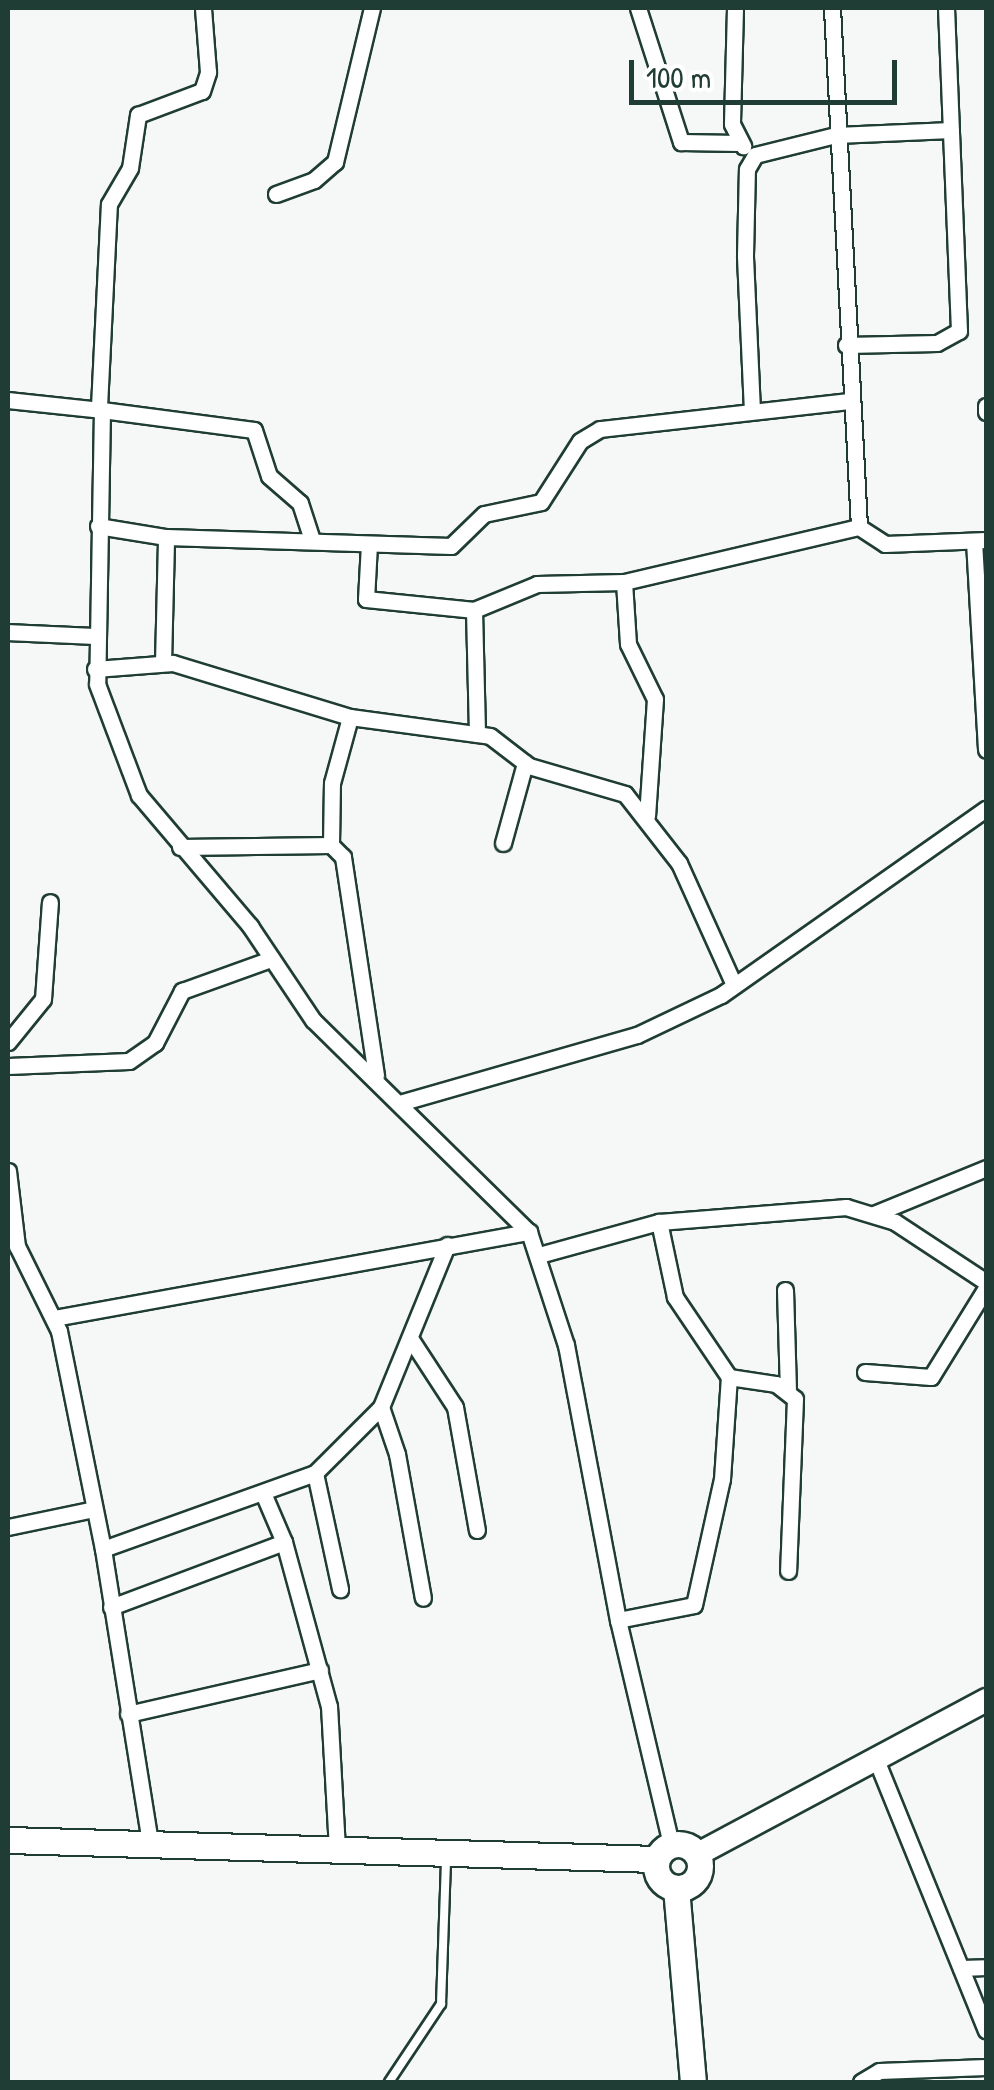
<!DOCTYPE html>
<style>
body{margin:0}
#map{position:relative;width:994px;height:2090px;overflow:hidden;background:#f6f7f7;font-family:"Patrick Hand",sans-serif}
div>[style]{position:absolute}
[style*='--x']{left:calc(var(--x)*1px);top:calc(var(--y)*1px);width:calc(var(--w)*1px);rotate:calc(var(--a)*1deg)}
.roads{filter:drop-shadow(2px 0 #1f3d34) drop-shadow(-2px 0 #1f3d34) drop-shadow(0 2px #1f3d34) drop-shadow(0 -2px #1f3d34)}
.service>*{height:8px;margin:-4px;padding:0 4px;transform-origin:4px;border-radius:4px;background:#fff}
.minor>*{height:15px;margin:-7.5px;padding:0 7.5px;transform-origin:7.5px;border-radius:7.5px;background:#fff}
.secondary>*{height:22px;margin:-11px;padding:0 11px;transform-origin:11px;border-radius:11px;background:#fff}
.primary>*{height:25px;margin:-12.5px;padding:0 12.5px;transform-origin:12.5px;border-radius:12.5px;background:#fff}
.primary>.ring{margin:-12.5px;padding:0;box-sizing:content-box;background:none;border:25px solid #fff;border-radius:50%}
span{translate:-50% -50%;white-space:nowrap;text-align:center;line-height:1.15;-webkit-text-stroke:8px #fff;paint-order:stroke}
.frame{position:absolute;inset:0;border:10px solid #1f3d34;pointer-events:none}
.scale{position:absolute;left:629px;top:60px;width:268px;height:45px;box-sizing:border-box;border:5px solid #1f3d34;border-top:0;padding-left:12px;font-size:30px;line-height:35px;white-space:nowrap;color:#1f3d34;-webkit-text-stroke:8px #fff;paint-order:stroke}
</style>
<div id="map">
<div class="roads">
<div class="service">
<i style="--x:389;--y:2082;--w:94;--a:-56.3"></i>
<i style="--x:441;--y:2004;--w:145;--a:-88"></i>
</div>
<div class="minor">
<i style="--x:638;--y:8;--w:141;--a:72.2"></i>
<i style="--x:681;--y:142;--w:57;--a:1"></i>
<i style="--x:735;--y:8;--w:116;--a:91.5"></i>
<i style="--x:732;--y:124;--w:25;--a:63"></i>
<i style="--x:832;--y:8;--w:520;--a:87.02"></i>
<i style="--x:859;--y:527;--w:31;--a:33"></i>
<i style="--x:885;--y:544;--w:101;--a:-2.3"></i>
<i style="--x:276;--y:194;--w:40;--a:-20.2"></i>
<i style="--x:314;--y:180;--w:28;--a:-41"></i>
<i style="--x:335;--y:162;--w:158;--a:-76.5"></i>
<i style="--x:846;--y:345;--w:91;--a:-1.3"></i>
<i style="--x:937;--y:343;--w:25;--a:-29"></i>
<i style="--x:959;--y:331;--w:323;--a:-92.3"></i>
<i style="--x:8;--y:400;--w:95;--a:6.1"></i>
<i style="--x:102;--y:410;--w:274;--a:91"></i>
<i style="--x:97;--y:684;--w:119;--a:69.3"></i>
<i style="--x:139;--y:795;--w:172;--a:49.7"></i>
<i style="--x:250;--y:926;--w:113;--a:56.2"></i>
<i style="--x:313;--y:1020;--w:303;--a:44.5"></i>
<i style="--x:529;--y:1232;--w:119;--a:71.9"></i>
<i style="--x:566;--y:1345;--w:280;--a:79.3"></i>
<i style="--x:618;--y:1620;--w:230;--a:76.7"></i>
<i style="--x:986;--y:406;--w:6;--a:90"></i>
<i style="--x:99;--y:407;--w:203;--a:-87.2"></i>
<i style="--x:109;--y:204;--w:42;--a:-59.7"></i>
<i style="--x:130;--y:168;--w:54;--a:-81.4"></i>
<i style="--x:138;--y:115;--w:68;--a:-20.6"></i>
<i style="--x:202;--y:91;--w:20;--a:-72"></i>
<i style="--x:208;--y:72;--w:64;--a:-94.5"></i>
<i style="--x:102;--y:410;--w:153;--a:7.5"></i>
<i style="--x:254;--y:430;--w:48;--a:71.9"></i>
<i style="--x:269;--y:476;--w:41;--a:41.1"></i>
<i style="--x:300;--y:503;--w:40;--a:72"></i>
<i style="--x:752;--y:411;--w:156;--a:-92.6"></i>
<i style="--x:745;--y:255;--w:86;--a:-88.7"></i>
<i style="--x:747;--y:169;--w:16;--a:-60"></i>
<i style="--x:755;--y:155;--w:83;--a:-13.9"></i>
<i style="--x:836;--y:135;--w:115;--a:-2.5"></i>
<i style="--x:98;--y:526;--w:69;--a:9.2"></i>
<i style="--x:166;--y:537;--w:285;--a:1.8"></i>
<i style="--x:451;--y:546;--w:46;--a:-44.1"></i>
<i style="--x:484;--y:514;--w:58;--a:-11.9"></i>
<i style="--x:541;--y:502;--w:72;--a:-57.4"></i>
<i style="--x:580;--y:441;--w:23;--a:-31"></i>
<i style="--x:600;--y:429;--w:252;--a:-6.4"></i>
<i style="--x:974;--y:541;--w:209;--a:86.7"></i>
<i style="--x:369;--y:544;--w:55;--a:93.1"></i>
<i style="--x:366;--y:599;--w:109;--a:5.8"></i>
<i style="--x:474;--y:610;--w:68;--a:-22.4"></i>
<i style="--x:537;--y:584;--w:87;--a:-1.3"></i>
<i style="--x:624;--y:582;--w:241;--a:-13.2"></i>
<i style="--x:624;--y:582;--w:62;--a:86.3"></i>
<i style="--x:628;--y:644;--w:61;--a:63.9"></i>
<i style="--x:655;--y:699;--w:117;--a:93.9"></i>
<i style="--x:474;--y:610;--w:124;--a:88.6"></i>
<i style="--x:8;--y:632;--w:85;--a:2.7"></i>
<i style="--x:163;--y:663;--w:126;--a:-88.6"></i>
<i style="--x:95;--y:669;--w:78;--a:-4.4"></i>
<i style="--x:173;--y:663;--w:185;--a:17"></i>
<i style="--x:350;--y:717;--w:141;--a:7.7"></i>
<i style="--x:490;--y:736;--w:49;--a:37.6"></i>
<i style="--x:529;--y:766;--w:100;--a:16.3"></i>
<i style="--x:625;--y:794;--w:88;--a:52"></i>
<i style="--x:679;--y:863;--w:134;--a:65.7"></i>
<i style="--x:503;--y:843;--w:83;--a:-74.6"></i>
<i style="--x:331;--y:845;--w:62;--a:-89.1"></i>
<i style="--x:332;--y:783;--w:68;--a:-74.7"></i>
<i style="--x:180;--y:847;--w:151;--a:-0.8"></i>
<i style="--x:331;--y:845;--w:17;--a:45"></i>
<i style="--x:343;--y:857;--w:221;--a:81.4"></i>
<i style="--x:8;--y:1042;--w:55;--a:-50.9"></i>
<i style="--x:43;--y:999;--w:97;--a:-85.9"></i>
<i style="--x:8;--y:1066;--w:121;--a:-2.4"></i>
<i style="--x:129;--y:1061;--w:32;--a:-35"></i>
<i style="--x:155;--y:1043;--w:59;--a:-62.6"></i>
<i style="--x:182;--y:991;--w:95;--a:-19.8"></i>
<i style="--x:403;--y:1102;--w:243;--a:-16"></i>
<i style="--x:637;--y:1035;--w:93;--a:-25.5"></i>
<i style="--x:721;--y:995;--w:324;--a:-35.1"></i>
<i style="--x:8;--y:1171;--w:76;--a:83.2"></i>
<i style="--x:17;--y:1246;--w:95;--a:63.7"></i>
<i style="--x:59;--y:1331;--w:222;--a:78.6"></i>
<i style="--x:103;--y:1549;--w:299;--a:80.9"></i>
<i style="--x:874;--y:1214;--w:121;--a:-22.3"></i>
<i style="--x:539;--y:1255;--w:124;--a:-15.4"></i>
<i style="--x:659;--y:1222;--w:188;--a:-4.6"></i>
<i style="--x:846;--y:1207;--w:51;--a:17"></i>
<i style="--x:895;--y:1222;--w:109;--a:33.4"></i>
<i style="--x:785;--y:1290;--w:99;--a:88.3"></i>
<i style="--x:54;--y:1318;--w:483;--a:-10.3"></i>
<i style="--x:410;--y:1338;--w:82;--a:56.9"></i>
<i style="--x:455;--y:1407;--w:125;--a:79.9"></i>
<i style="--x:865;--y:1372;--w:66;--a:4.3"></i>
<i style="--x:931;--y:1377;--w:105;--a:-58.3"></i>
<i style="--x:729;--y:1377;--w:48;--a:8.5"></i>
<i style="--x:776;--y:1384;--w:24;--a:38"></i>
<i style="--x:795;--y:1399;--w:172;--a:92.3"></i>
<i style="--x:381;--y:1407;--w:50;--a:71.2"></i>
<i style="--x:397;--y:1454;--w:146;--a:79.8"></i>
<i style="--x:315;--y:1473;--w:119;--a:77.8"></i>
<i style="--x:263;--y:1493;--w:53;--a:66.8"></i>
<i style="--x:284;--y:1542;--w:170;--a:74.7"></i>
<i style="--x:329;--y:1706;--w:143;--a:86.8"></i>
<i style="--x:8;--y:1527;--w:88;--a:-11.8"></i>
<i style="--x:103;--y:1549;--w:225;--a:-19.7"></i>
<i style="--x:315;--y:1473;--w:93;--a:-45"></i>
<i style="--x:381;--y:1407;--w:175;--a:-67.8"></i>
<i style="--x:111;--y:1607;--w:185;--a:-20.6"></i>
<i style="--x:618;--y:1620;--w:77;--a:-11.2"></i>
<i style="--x:694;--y:1605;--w:129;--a:-77.5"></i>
<i style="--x:722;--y:1479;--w:102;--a:-86.1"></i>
<i style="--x:729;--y:1377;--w:97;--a:-124"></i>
<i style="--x:675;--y:1297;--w:77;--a:-102"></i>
<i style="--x:128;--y:1714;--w:197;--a:-12.9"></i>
<i style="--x:875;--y:1757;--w:295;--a:67.9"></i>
<i style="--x:961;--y:1968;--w:25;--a:-2"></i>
<i style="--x:861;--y:2082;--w:21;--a:-31"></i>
<i style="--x:879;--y:2071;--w:107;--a:-2.1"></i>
</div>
<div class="secondary">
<i style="--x:698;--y:1854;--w:327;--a:-28.1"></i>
</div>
<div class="primary">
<i style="--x:8;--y:1840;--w:648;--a:1.68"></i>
<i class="ring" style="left:656px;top:1844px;width:19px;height:19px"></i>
<i style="--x:676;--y:1888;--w:195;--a:85"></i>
</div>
</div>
<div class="frame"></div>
<div class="scale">100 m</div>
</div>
